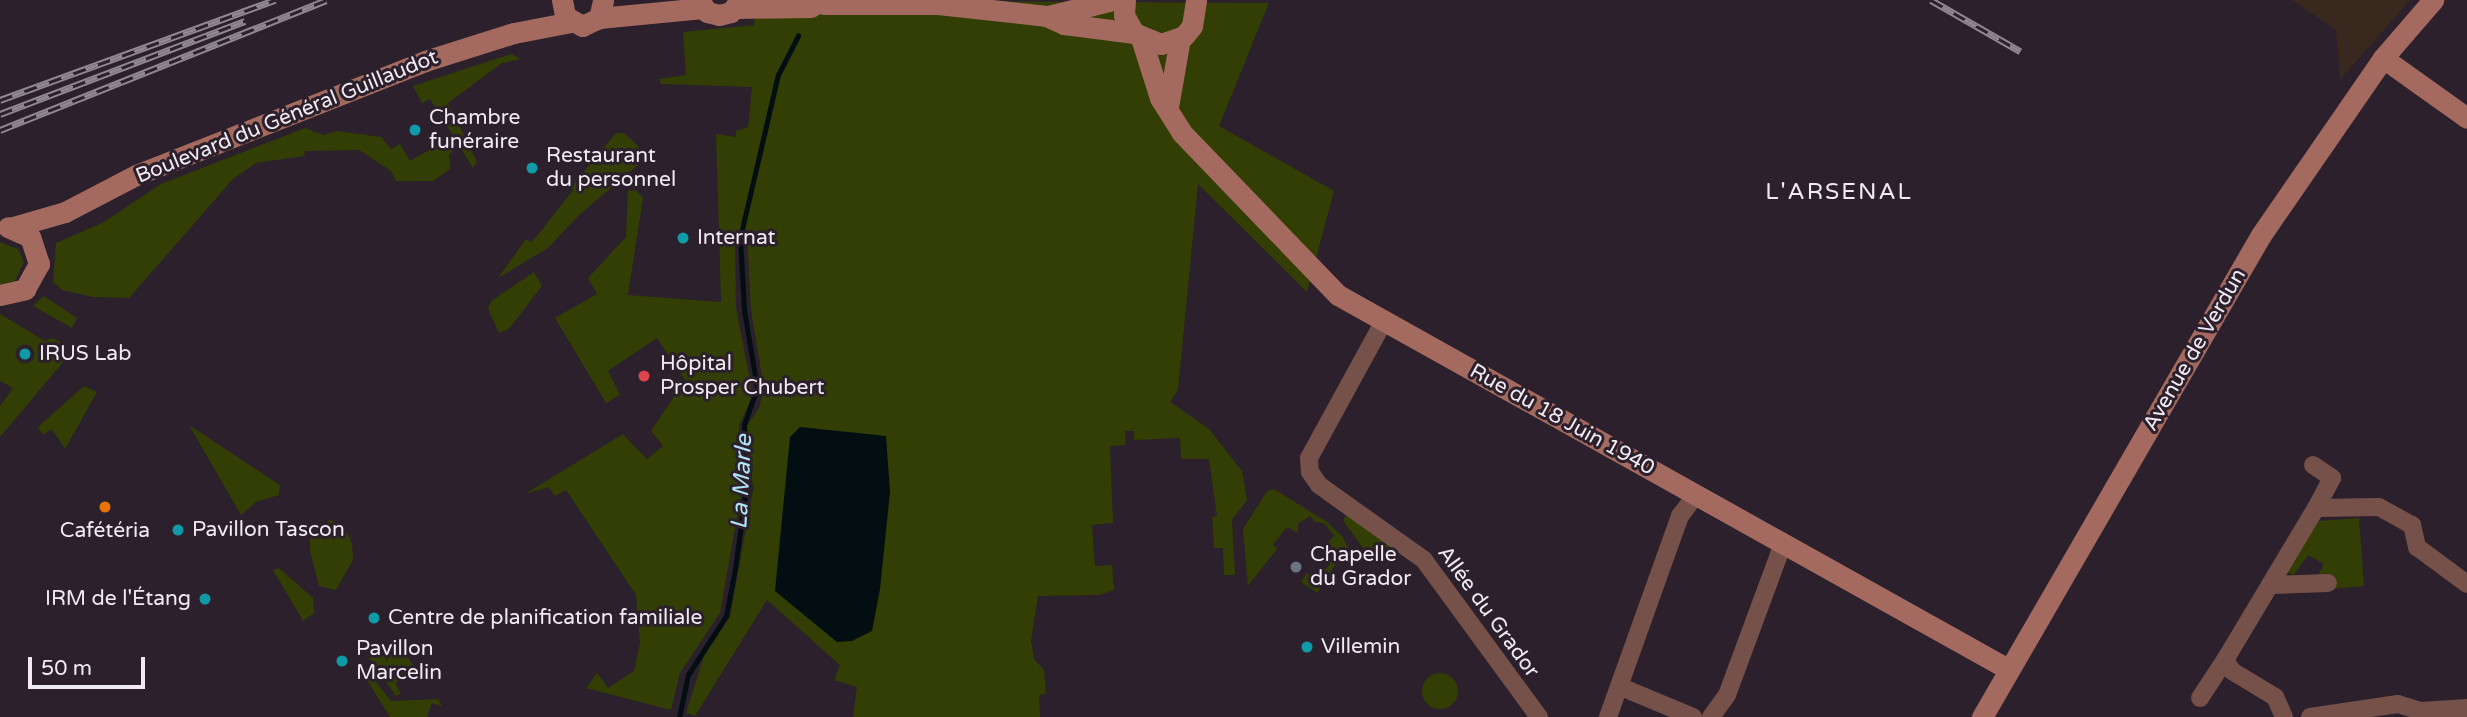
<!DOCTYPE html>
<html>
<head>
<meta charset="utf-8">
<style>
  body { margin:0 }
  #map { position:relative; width:2467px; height:717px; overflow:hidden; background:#2b202b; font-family:"Varela Round",sans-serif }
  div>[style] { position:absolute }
  .industrial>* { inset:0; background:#38281d }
  .green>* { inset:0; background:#323e04 }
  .round { border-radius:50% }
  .water>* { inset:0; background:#020e12 }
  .stream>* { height:4.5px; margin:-2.25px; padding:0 2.25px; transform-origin:2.25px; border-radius:2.25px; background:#020e12 }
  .street>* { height:18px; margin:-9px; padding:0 9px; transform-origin:9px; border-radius:9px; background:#76514a }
  .secondary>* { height:21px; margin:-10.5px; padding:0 10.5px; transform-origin:10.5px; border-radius:10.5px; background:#a46a5f }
  .rail>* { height:7px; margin-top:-3.5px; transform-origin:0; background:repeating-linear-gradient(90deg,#2b202b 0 13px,#908791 0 26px); box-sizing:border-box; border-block:2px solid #908791 }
  .dots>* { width:19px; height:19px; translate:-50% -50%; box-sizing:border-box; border:4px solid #2b202b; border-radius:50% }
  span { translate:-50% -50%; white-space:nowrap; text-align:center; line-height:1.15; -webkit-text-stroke:6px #2b202b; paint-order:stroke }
  .street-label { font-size:21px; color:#f1eaf2 }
  .poi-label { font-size:21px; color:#f1eaf2 }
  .left { translate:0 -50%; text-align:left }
  .right { translate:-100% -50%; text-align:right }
  .neighbourhood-label { font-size:23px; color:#f1eaf2; letter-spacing:2px }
  .water-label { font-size:23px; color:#b1e4f4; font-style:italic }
  .scale { position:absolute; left:28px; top:657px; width:117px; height:32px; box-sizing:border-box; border:4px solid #f1eaf2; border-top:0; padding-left:9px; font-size:21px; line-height:24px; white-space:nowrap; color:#f1eaf2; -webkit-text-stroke:5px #2b202b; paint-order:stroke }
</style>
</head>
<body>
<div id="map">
  <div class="industrial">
    <i style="clip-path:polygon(2292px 0,2410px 0,2340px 80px,2336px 30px)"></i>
  </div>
  <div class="green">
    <i style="clip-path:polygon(755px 0,1269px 3px,1219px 126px,1334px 191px,1307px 292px,1198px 184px,1178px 390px,1170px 402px,1209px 429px,1242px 471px,1247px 500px,1232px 520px,1235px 575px,1224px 575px,1223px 548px,1214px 548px,1212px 517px,1217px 516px,1209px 459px,1181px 459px,1180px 438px,1134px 440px,1134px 431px,1125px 431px,1126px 445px,1110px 446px,1113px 523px,1092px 525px,1095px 566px,1112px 565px,1114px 590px,1099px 595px,1038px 596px,1031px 641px,1034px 659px,1044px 670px,1046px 694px,1039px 695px,1040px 717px,853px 717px,857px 687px,834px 680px,840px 665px,767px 600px,695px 716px,686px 713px,704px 656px,730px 617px,753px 490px,747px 426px,759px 408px,764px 388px,751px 310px,747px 234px,735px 234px,736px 307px,753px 396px,739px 425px,742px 489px,720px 613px,680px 673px,671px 710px,586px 688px,597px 673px,608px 688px,634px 671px,640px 643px,636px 595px,566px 490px,555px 496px,549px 487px,525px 494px,623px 434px,647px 459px,663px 446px,651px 431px,685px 380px,657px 338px,608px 371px,620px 395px,606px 403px,555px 318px,597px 294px,588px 278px,626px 237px,628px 190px,637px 191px,643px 198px,628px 295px,721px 302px,716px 134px,736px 137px,736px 131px,748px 127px,752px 87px,661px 84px,659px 79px,686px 75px,683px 32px,754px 25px)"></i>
    <i style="clip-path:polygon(511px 54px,521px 59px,502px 63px,448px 103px,477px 162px,473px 168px,430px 99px,422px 103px,413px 86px)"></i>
    <i style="clip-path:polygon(305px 128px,323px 135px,337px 131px,381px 137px,391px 149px,400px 144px,410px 161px,445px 141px,455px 150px,449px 154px,450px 169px,433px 181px,396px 181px,391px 171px,359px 150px,305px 151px,304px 156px,256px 163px,233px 179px,129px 298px,93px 297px,62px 290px,53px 282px,56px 243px,104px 222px,161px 184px)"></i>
    <i style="clip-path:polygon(616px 133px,624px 133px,640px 148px,638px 165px,578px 216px,548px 248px,498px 278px,526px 239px,531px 242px,538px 235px,573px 190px,571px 187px)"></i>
    <i style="clip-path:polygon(0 242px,18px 249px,24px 262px,15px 281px,0 285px)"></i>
    <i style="clip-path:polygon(534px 272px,542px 286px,509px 329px,499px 333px,488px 309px,491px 301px)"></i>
    <i style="clip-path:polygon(44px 296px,77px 318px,72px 328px,33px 306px)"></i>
    <i style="clip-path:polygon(0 314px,45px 341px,53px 338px,60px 342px,64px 361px,0 437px,0 406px,13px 388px,0 381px)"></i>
    <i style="clip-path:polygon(84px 386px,97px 392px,65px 449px,52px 429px,43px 435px,38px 427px)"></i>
    <i style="clip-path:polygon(189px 425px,280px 485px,279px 495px,256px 502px,241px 515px)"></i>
    <i style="clip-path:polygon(1274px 489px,1327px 522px,1342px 536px,1353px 558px,1349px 565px,1339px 559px,1317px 593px,1301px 582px,1307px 573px,1317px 580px,1332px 561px,1322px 552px,1330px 550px,1328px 542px,1334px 536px,1324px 523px,1315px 522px,1310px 516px,1298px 524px,1298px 533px,1287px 527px,1273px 545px,1277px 549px,1248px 586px,1243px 529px,1267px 491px)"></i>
    <i style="clip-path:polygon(1346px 515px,1393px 546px,1372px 560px,1343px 521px)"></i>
    <i style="clip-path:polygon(2359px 518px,2364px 586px,2333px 589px,2331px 574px,2318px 575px,2324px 564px,2308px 555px,2294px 575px,2286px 572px,2319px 521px)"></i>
    <i style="clip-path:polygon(330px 519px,348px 534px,352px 544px,353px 560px,336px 590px,319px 586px,310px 551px,310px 539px)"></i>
    <i style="clip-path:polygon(279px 568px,313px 598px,314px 613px,303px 621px,273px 570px)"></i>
    <i style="clip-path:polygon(405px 635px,411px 646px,404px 651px,416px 670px,395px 683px,401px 694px,396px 696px,369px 658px)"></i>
    <i class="round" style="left:1422px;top:673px;width:36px;height:36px"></i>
    <i style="clip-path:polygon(365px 677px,373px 678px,391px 701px,438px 699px,442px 706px,432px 703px,427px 717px,390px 717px)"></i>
  </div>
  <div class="water">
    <i style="clip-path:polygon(800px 427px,886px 436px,890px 492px,880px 589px,872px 631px,852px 641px,837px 642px,775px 591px,790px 437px)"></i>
  </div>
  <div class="stream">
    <i style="left:679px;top:717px;width:43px;rotate:-77.9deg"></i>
    <i style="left:688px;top:675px;width:70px;rotate:-57.2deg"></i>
    <i style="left:726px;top:616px;width:48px;rotate:-79.2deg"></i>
    <i style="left:735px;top:569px;width:81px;rotate:-82.2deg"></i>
    <i style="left:746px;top:489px;width:64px;rotate:-91.8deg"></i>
    <i style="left:744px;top:425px;width:39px;rotate:-71deg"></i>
    <i style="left:757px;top:388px;width:79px;rotate:-99.5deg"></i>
    <i style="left:744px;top:310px;width:72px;rotate:-93.2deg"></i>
    <i style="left:740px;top:238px;width:167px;rotate:-76.9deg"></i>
    <i style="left:778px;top:75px;width:44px;rotate:-62.9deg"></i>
  </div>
  <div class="street">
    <i style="left:1384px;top:321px;width:156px;rotate:118.7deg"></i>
    <i style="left:1309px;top:458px;width:14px;rotate:86deg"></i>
    <i style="left:1310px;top:472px;width:16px;rotate:55deg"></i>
    <i style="left:1319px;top:485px;width:129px;rotate:35.5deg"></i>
    <i style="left:1424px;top:560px;width:195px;rotate:53.8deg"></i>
    <i style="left:2313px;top:465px;width:23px;rotate:34deg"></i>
    <i style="left:2332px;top:478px;width:34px;rotate:118deg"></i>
    <i style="left:2270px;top:585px;width:58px;rotate:-2deg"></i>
    <i style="left:1621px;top:687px;width:78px;rotate:22.6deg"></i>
    <i style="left:2200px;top:698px;width:45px;rotate:-56.7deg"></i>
    <i style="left:1608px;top:717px;width:214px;rotate:-70.3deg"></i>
    <i style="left:1680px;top:516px;width:26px;rotate:-53deg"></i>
    <i style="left:1711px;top:717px;width:27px;rotate:-54deg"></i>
    <i style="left:1727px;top:695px;width:161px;rotate:-69.7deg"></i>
    <i style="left:2284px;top:717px;width:22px;rotate:-114deg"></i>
    <i style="left:2275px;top:697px;width:50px;rotate:-148.8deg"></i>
    <i style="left:2232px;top:671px;width:13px;rotate:-122deg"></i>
    <i style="left:2225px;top:660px;width:177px;rotate:-59.1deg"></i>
    <i style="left:2316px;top:508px;width:63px;rotate:-0.9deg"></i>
    <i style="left:2379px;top:507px;width:38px;rotate:29deg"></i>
    <i style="left:2412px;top:525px;width:23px;rotate:77deg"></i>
    <i style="left:2417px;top:547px;width:62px;rotate:36.5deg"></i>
    <i style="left:2310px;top:717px;width:89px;rotate:-8.4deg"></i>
    <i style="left:2398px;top:704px;width:24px;rotate:17deg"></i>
    <i style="left:2421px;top:711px;width:46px;rotate:-3.7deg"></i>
  </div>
  <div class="secondary">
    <i style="left:562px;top:0;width:16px;rotate:79deg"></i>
    <i style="left:565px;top:16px;width:20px;rotate:30deg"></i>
    <i style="left:582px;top:26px;width:19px;rotate:-25deg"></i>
    <i style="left:599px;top:18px;width:18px;rotate:-77deg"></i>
    <i style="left:699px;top:0;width:14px;rotate:56deg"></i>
    <i style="left:707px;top:12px;width:12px;rotate:14deg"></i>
    <i style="left:719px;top:15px;width:12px;rotate:-14deg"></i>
    <i style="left:731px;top:12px;width:15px;rotate:-53deg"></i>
    <i style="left:797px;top:0;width:29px;rotate:8deg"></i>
    <i style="left:826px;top:4px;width:112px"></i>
    <i style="left:938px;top:4px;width:109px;rotate:6.3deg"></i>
    <i style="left:1046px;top:16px;width:20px;rotate:24deg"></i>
    <i style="left:1064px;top:24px;width:71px;rotate:7.3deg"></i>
    <i style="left:1125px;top:0;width:15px;rotate:94deg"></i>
    <i style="left:1124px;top:15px;width:21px;rotate:61deg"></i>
    <i style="left:1134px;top:33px;width:29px;rotate:22deg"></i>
    <i style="left:1161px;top:44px;width:24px;rotate:-19deg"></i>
    <i style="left:1184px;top:36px;width:13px;rotate:-51deg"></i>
    <i style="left:1192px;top:26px;width:26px;rotate:-81deg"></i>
    <i style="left:736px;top:8px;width:75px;rotate:-0.8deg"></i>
    <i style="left:1048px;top:16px;width:67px;rotate:-13.8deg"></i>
    <i style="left:599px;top:18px;width:104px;rotate:-5.5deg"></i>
    <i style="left:1141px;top:38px;width:63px;rotate:72.4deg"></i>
    <i style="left:1160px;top:98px;width:41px;rotate:57.8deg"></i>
    <i style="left:1182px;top:133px;width:225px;rotate:46.1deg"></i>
    <i style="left:1338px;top:295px;width:767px;rotate:29.17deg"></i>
    <i style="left:2383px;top:58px;width:103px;rotate:35.5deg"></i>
    <i style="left:1168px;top:107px;width:70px;rotate:-80.1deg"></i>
    <i style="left:13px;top:227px;width:54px;rotate:-16.1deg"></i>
    <i style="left:65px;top:212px;width:80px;rotate:-27.5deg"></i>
    <i style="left:136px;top:175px;width:311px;rotate:-21.5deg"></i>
    <i style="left:425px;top:61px;width:93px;rotate:-17.5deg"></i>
    <i style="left:514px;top:33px;width:58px;rotate:-10.9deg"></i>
    <i style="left:0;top:295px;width:26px;rotate:-13deg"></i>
    <i style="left:25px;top:289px;width:29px;rotate:-61deg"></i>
    <i style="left:39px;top:264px;width:28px;rotate:-108deg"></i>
    <i style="left:30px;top:237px;width:24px;rotate:-156deg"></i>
    <i style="left:1982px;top:717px;width:557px;rotate:-59.94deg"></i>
    <i style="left:2261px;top:235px;width:215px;rotate:-55.4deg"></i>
    <i style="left:2383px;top:58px;width:77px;rotate:-49.2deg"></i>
  </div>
  <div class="rail">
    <i style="left:1931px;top:0;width:103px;rotate:29.8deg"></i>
    <i style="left:0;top:100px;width:293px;rotate:-20deg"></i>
    <i style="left:0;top:114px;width:262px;rotate:-20.8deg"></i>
    <i style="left:0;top:130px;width:351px;rotate:-21.7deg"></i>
  </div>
  <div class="dots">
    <i style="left:415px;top:130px;background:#0f9aa8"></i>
    <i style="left:532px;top:168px;background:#0f9aa8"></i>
    <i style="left:683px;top:238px;background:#0f9aa8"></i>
    <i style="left:25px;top:354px;background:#0f9aa8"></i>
    <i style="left:644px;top:376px;background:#e0444e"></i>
    <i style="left:105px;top:507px;background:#e8710a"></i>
    <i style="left:178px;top:530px;background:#0f9aa8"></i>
    <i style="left:1296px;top:567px;background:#6b7280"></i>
    <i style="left:205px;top:599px;background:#0f9aa8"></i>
    <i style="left:374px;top:618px;background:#0f9aa8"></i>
    <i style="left:1307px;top:647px;background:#0f9aa8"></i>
    <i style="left:342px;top:661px;background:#0f9aa8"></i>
  </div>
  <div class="street-label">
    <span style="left:287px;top:117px;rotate:-22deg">Boulevard du Général Guillaudot</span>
    <span style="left:2195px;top:350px;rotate:-60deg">Avenue de Verdun</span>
    <span style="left:1562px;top:420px;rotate:29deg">Rue du 18 Juin 1940</span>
    <span style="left:1488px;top:612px;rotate:54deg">Allée du Grador</span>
  </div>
  <div class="poi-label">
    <span class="left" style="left:429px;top:130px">Chambre<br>funéraire</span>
    <span class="left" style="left:546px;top:168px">Restaurant<br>du personnel</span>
    <span class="left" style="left:697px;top:238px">Internat</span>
    <span class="left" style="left:39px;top:354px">IRUS Lab</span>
    <span class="left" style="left:660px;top:376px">Hôpital<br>Prosper Chubert</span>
    <span class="left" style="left:192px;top:530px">Pavillon Tascon</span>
    <span style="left:105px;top:531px">Cafétéria</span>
    <span class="left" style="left:1310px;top:567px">Chapelle<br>du Grador</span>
    <span class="right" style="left:191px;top:599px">IRM de l'Étang</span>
    <span class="left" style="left:388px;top:618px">Centre de planification familiale</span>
    <span class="left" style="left:1321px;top:647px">Villemin</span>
    <span class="left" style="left:356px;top:661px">Pavillon<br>Marcelin</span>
  </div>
  <div class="neighbourhood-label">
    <span style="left:1839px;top:192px">L'ARSENAL</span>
  </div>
  <div class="water-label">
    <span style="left:742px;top:482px;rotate:-87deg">La Marle</span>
  </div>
  <div class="scale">50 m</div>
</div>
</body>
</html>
